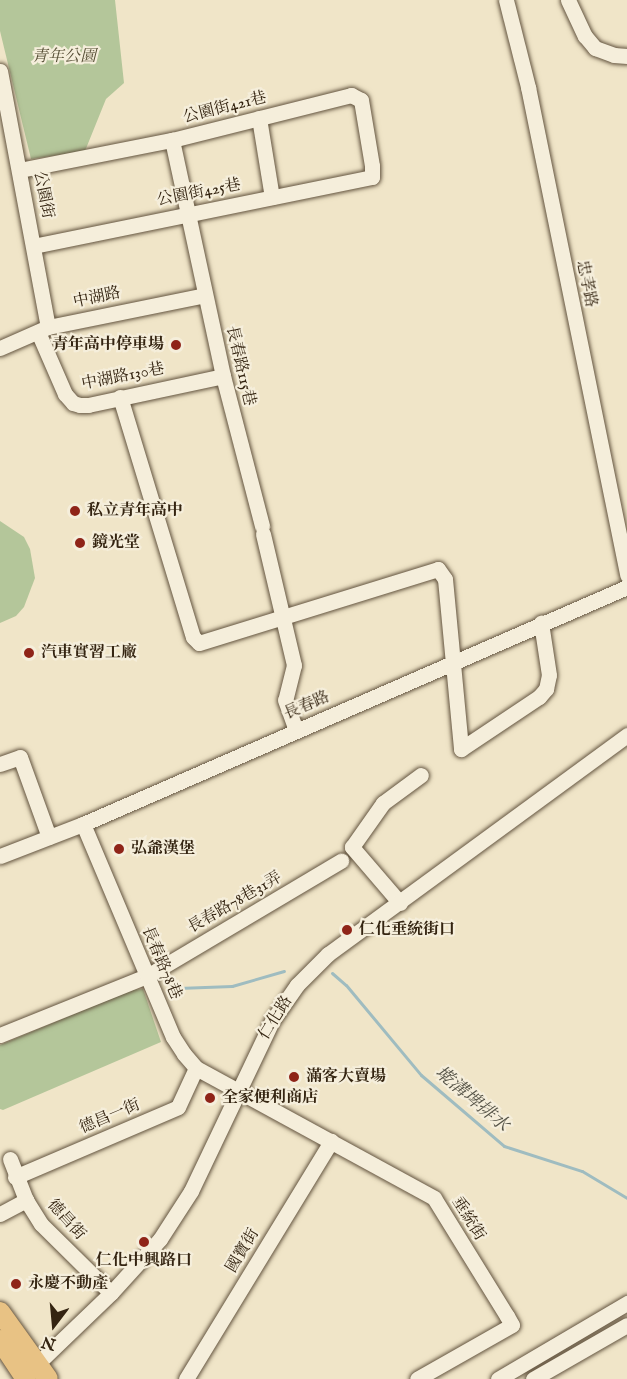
<!DOCTYPE html>
<html>
<head>
<meta charset="utf-8">
<style>
  body { margin:0 }
  #map { position:relative; width:627px; height:1379px; overflow:hidden; background:#f0e5c8; font-family:"IM FELL English","Noto Serif TC",serif }
  div>[style] { position:absolute }
  .green>* { inset:0; background:#b4c69a }
  .stream>* { height:3px; margin:-1.5px; padding:0 1.5px; transform-origin:1.5px; border-radius:1.5px; background:#9fbcc0 }
  .roads { filter:drop-shadow(0 0 2px #63543f) drop-shadow(0 0 2px #63543f) }
  .minor>* { height:15px; margin:-7.5px; padding:0 7.5px; transform-origin:7.5px; border-radius:7.5px; background:#f5eedb }
  .major>* { height:20px; margin:-10px; padding:0 10px; transform-origin:10px; border-radius:10px; background:#e8c284 }
  .dots>* { width:16px; height:16px; translate:-50% -50%; box-sizing:border-box; border:3px solid #f5eedb; border-radius:50% }
  span { translate:-50% -50%; white-space:nowrap; text-align:center; line-height:1.15; -webkit-text-stroke:4.5px #f5eedb; paint-order:stroke }
  .park-label { font-size:16px; color:#544c33; font-style:italic }
  .street-label { font-size:16px; color:#342411 }
  .poi-label { font-size:16px; color:#342411; font-weight:700 }
  .right { translate:-100% -50%; text-align:right }
  .left { translate:0 -50%; text-align:left }
  .water-label { font-size:18px; color:#545246; font-style:italic }
  .north { position:absolute; left:24px; top:1295px; width:60px; height:60px; -webkit-text-stroke:4px #f5eedb; paint-order:stroke; rotate:196deg; font-size:16px; font-weight:700; line-height:24px; text-align:center; color:#342411 }
  .north::after { content:''; display:block; margin:auto; width:21px; height:27px; background:#342411; clip-path:polygon(50% 0,100% 100%,50% 72%,0 100%) }
</style>
</head>
<body>
<div id="map">
  <div class="green">
    <i style="clip-path:polygon(0 0,115px 0,124px 83px,106px 99px,85px 151px,31px 159px,0 31px)"></i>
    <i style="clip-path:polygon(0 521px,24px 537px,30px 549px,35px 578px,24px 607px,16px 616px,0 623px)"></i>
    <i style="clip-path:polygon(143px 989px,161px 1042px,3px 1110px,0 1109px,0 1045px,132px 990px)"></i>
  </div>
  <div class="stream">
    <i style="left:332px;top:973px;width:18px;rotate:41deg"></i>
    <i style="left:346px;top:985px;width:117px;rotate:50.2deg"></i>
    <i style="left:421px;top:1075px;width:109px;rotate:40.5deg"></i>
    <i style="left:504px;top:1146px;width:82px;rotate:17.8deg"></i>
    <i style="left:582px;top:1171px;width:52px;rotate:31deg"></i>
    <i style="left:178px;top:988px;width:54px;rotate:-2.1deg"></i>
    <i style="left:232px;top:986px;width:54px;rotate:-16.1deg"></i>
  </div>
  <div class="roads">
    <div class="minor">
      <i style="left:506px;top:0;width:90px;rotate:75.8deg"></i>
      <i style="left:528px;top:87px;width:498px;rotate:78.5deg"></i>
      <i style="left:568px;top:0;width:40px;rotate:65deg"></i>
      <i style="left:585px;top:36px;width:16px;rotate:50deg"></i>
      <i style="left:595px;top:48px;width:20px;rotate:20deg"></i>
      <i style="left:614px;top:55px;width:13px;rotate:4deg"></i>
      <i style="left:0;top:71px;width:260px;rotate:79.4deg"></i>
      <i style="left:259px;top:118px;width:80px;rotate:80.7deg"></i>
      <i style="left:172px;top:140px;width:241px;rotate:77.8deg"></i>
      <i style="left:223px;top:376px;width:155px;rotate:75.4deg"></i>
      <i style="left:20px;top:170px;width:155px;rotate:-11.2deg"></i>
      <i style="left:172px;top:140px;width:185px;rotate:-14.1deg"></i>
      <i style="left:351px;top:95px;width:11px;rotate:27deg"></i>
      <i style="left:361px;top:100px;width:67px;rotate:80.5deg"></i>
      <i style="left:372px;top:166px;width:11px;rotate:90deg"></i>
      <i style="left:372px;top:177px;width:345px;rotate:168.5deg"></i>
      <i style="left:38px;top:332px;width:68px;rotate:66.5deg"></i>
      <i style="left:65px;top:394px;width:12px;rotate:48deg"></i>
      <i style="left:73px;top:403px;width:7px;rotate:16deg"></i>
      <i style="left:80px;top:405px;width:8px"></i>
      <i style="left:88px;top:405px;width:138px;rotate:-12.1deg"></i>
      <i style="left:0;top:348px;width:52px;rotate:-23.6deg"></i>
      <i style="left:48px;top:327px;width:160px;rotate:-11.5deg"></i>
      <i style="left:120px;top:397px;width:251px;rotate:73.1deg"></i>
      <i style="left:193px;top:637px;width:8px;rotate:45deg"></i>
      <i style="left:199px;top:643px;width:250px;rotate:-17.2deg"></i>
      <i style="left:438px;top:569px;width:12px;rotate:55deg"></i>
      <i style="left:445px;top:579px;width:171px;rotate:84.6deg"></i>
      <i style="left:461px;top:749px;width:94px;rotate:-33.7deg"></i>
      <i style="left:539px;top:697px;width:11px;rotate:-49deg"></i>
      <i style="left:546px;top:689px;width:14px;rotate:-78deg"></i>
      <i style="left:549px;top:675px;width:53px;rotate:-98.7deg"></i>
      <i style="left:263px;top:534px;width:135px;rotate:76.7deg"></i>
      <i style="left:294px;top:665px;width:36px;rotate:104deg"></i>
      <i style="left:285px;top:700px;width:32px;rotate:70deg"></i>
      <i style="left:0;top:764px;width:21px;rotate:-19deg"></i>
      <i style="left:20px;top:757px;width:85px;rotate:70.1deg"></i>
      <i style="left:83px;top:824px;width:231px;rotate:67.1deg"></i>
      <i style="left:173px;top:1037px;width:20px;rotate:57deg"></i>
      <i style="left:184px;top:1054px;width:18px;rotate:49deg"></i>
      <i style="left:196px;top:1068px;width:271px;rotate:28.6deg"></i>
      <i style="left:434px;top:1198px;width:139px;rotate:58.3deg"></i>
      <i style="left:507px;top:1316px;width:10px;rotate:61deg"></i>
      <i style="left:512px;top:1325px;width:109px;rotate:150.4deg"></i>
      <i style="left:0;top:856px;width:89px;rotate:-21.1deg"></i>
      <i style="left:83px;top:824px;width:593px;rotate:-23.54deg"></i>
      <i style="left:400px;top:903px;width:74px;rotate:-130.6deg"></i>
      <i style="left:352px;top:847px;width:54px;rotate:-54.8deg"></i>
      <i style="left:383px;top:803px;width:47px;rotate:-36.4deg"></i>
      <i style="left:0;top:1035px;width:158px;rotate:-21.9deg"></i>
      <i style="left:147px;top:976px;width:226px;rotate:-30.7deg"></i>
      <i style="left:10px;top:1159px;width:44px;rotate:68.7deg"></i>
      <i style="left:26px;top:1200px;width:28px;rotate:58deg"></i>
      <i style="left:41px;top:1224px;width:98px;rotate:44.6deg"></i>
      <i style="left:15px;top:1177px;width:177px;rotate:-23.2deg"></i>
      <i style="left:178px;top:1107px;width:43px;rotate:-65.2deg"></i>
      <i style="left:0;top:1214px;width:30px;rotate:-28deg"></i>
      <i style="left:37px;top:1364px;width:103px;rotate:-43.8deg"></i>
      <i style="left:111px;top:1293px;width:73px;rotate:-47.8deg"></i>
      <i style="left:160px;top:1239px;width:57px;rotate:-57.1deg"></i>
      <i style="left:191px;top:1191px;width:188px;rotate:-64.5deg"></i>
      <i style="left:272px;top:1021px;width:44px;rotate:-55.2deg"></i>
      <i style="left:297px;top:985px;width:44px;rotate:-45deg"></i>
      <i style="left:328px;top:954px;width:371px;rotate:-36.2deg"></i>
      <i style="left:186px;top:1379px;width:279px;rotate:-58.6deg"></i>
      <i style="left:498px;top:1379px;width:150px;rotate:-30.5deg"></i>
      <i style="left:533px;top:1379px;width:108px;rotate:-29.9deg"></i>
    </div>
    <div class="major">
      <i style="left:0;top:1312px;width:82px;rotate:54.4deg"></i>
      <i style="left:0;top:1340px;width:47px;rotate:56.3deg"></i>
    </div>
  </div>
  <div class="dots">
    <i style="left:176px;top:345px;background:#8f2418"></i>
    <i style="left:75px;top:511px;background:#8f2418"></i>
    <i style="left:80px;top:543px;background:#8f2418"></i>
    <i style="left:29px;top:653px;background:#8f2418"></i>
    <i style="left:119px;top:849px;background:#8f2418"></i>
    <i style="left:347px;top:930px;background:#8f2418"></i>
    <i style="left:294px;top:1077px;background:#8f2418"></i>
    <i style="left:210px;top:1098px;background:#8f2418"></i>
    <i style="left:144px;top:1242px;background:#8f2418"></i>
    <i style="left:16px;top:1284px;background:#8f2418"></i>
  </div>
  <div class="park-label">
    <span style="left:64px;top:57px">青年公園</span>
  </div>
  <div class="street-label">
    <span style="left:225px;top:108px;rotate:-14deg">公園街421巷</span>
    <span style="left:199px;top:193px;rotate:-11deg">公園街425巷</span>
    <span style="left:43px;top:195px;rotate:79deg">公園街</span>
    <span style="left:586px;top:284px;rotate:79deg">忠孝路</span>
    <span style="left:97px;top:298px;rotate:-12deg">中湖路</span>
    <span style="left:240px;top:366px;rotate:77deg">長春路115巷</span>
    <span style="left:123px;top:377px;rotate:-11deg">中湖路130巷</span>
    <span style="left:307px;top:706px;rotate:-23deg">長春路</span>
    <span style="left:235px;top:903px;rotate:-30deg">長春路78巷31弄</span>
    <span style="left:161px;top:963px;rotate:67deg">長春路78巷</span>
    <span style="left:276px;top:1018px;rotate:-58deg">仁化路</span>
    <span style="left:110px;top:1117px;rotate:-23deg">德昌一街</span>
    <span style="left:468px;top:1219px;rotate:58deg">垂統街</span>
    <span style="left:66px;top:1220px;rotate:48deg">德昌街</span>
    <span style="left:243px;top:1251px;rotate:-59deg">國寶街</span>
  </div>
  <div class="poi-label">
    <span class="right" style="left:164px;top:345px">青年高中停車場</span>
    <span class="left" style="left:87px;top:511px">私立青年高中</span>
    <span class="left" style="left:92px;top:543px">鏡光堂</span>
    <span class="left" style="left:41px;top:653px">汽車實習工廠</span>
    <span class="left" style="left:131px;top:849px">弘爺漢堡</span>
    <span class="left" style="left:359px;top:930px">仁化垂統街口</span>
    <span class="left" style="left:306px;top:1077px">滿客大賣場</span>
    <span class="left" style="left:222px;top:1098px">全家便利商店</span>
    <span style="left:144px;top:1261px">仁化中興路口</span>
    <span class="left" style="left:28px;top:1284px">永慶不動產</span>
  </div>
  <div class="water-label">
    <span style="left:471px;top:1100px;rotate:40deg">墘溝埤排水</span>
  </div>
  <div class="north">N</div>
</div>
</body>
</html>
